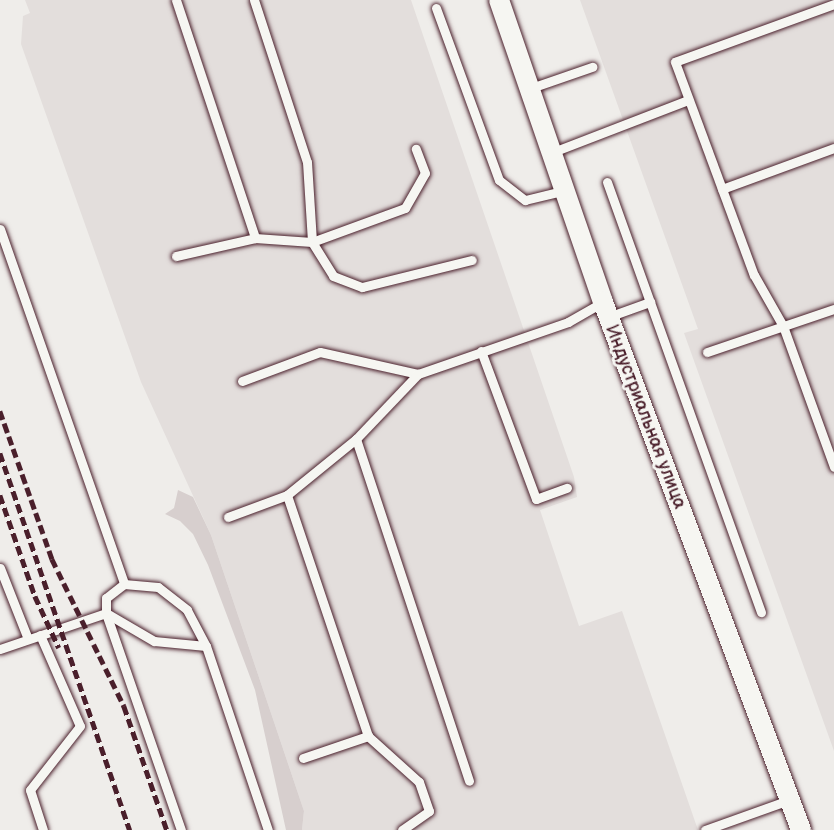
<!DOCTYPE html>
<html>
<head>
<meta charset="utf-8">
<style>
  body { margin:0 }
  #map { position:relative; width:834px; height:830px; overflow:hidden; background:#efedea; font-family:"Balsamiq Sans",sans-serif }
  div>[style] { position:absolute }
  .built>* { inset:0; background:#e3dedc }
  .green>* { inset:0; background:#d7cfce }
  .roads { filter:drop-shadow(0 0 2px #4a1f2b) drop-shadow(0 0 2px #4a1f2b) }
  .service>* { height:9px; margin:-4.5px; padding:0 4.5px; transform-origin:4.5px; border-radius:4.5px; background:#f6f6f2 }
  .minor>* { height:20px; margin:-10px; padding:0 10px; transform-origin:10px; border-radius:10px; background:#f6f6f2 }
  .rail>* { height:4.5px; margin-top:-2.25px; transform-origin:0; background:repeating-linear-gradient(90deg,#4a1f2b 0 9px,transparent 0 13.5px) }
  span { translate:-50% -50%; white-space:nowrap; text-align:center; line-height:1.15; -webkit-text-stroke:6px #f6f6f2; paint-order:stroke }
  .street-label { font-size:18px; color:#4a1f2b }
</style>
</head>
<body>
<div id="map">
  <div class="built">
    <i style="clip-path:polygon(25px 0,411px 0,574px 477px,577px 497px,540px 510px,579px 626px,622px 611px,698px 830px,302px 830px,304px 811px,211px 535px,141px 382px,21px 44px,23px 16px,30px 13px)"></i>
    <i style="clip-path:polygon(580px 0,834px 0,834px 751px,684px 333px,698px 329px)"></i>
  </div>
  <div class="green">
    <i style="clip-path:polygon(178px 490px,193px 497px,211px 535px,304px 811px,302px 830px,286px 830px,255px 690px,208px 565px,193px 534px,180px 521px,165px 514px,174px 508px)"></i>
  </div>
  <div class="roads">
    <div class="service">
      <i style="left:176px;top:0;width:251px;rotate:71.6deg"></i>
      <i style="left:255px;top:238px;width:57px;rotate:4deg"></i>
      <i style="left:312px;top:242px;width:99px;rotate:-20.1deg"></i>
      <i style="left:405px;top:208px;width:40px;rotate:-60.3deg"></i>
      <i style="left:425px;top:173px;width:26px;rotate:-111deg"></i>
      <i style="left:254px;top:0;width:170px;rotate:71.9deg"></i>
      <i style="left:307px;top:162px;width:80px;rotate:86.4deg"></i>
      <i style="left:312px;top:242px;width:40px;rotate:58deg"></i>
      <i style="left:333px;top:276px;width:31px;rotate:21deg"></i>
      <i style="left:362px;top:287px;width:113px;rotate:-13.8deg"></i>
      <i style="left:834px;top:4px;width:169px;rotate:160deg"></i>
      <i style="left:675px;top:62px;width:227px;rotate:69.7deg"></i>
      <i style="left:754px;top:275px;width:59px;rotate:60.4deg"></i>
      <i style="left:783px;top:326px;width:150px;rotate:70.1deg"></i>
      <i style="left:436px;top:8px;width:183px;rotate:69.9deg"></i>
      <i style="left:499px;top:180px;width:33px;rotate:38deg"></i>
      <i style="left:525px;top:200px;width:42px;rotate:-13.7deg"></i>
      <i style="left:531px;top:88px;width:65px;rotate:-19deg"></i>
      <i style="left:553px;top:152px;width:145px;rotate:-21.1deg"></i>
      <i style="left:607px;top:182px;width:457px;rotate:70.3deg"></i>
      <i style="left:722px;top:189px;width:119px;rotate:-20.1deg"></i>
      <i style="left:0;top:229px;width:376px;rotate:70.7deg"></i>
      <i style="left:176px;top:256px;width:81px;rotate:-12.8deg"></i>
      <i style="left:608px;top:317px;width:45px;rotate:-19.7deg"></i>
      <i style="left:481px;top:351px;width:158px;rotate:69.6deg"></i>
      <i style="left:536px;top:499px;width:33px;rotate:-20deg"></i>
      <i style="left:707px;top:352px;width:134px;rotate:-18.7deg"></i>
      <i style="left:242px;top:381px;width:83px;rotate:-20.4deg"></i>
      <i style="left:320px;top:352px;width:100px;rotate:12.7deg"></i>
      <i style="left:356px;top:439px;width:360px;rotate:71.7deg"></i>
      <i style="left:228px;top:517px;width:63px;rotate:-20.4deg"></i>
      <i style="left:0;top:568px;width:76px;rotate:68.5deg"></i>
      <i style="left:40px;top:635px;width:99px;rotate:66.3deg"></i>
      <i style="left:80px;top:726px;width:81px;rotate:128deg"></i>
      <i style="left:30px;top:790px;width:42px;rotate:72deg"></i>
      <i style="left:0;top:649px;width:112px;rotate:-18.8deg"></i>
      <i style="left:106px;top:613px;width:56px;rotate:30.3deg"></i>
      <i style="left:154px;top:641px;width:52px;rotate:5.5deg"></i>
      <i style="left:303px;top:758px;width:69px;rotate:-18.7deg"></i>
      <i style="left:181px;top:830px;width:230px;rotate:-109.1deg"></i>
      <i style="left:106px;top:613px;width:15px;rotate:-90deg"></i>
      <i style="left:106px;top:598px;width:23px;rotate:-38deg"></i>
      <i style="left:124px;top:584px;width:34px;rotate:5deg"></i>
      <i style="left:158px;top:587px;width:37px;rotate:38deg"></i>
      <i style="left:187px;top:610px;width:41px;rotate:62.2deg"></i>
      <i style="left:206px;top:646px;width:194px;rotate:71.4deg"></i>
      <i style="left:402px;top:830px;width:33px;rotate:-35deg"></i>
      <i style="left:429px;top:811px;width:31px;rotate:-109deg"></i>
      <i style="left:419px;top:782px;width:69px;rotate:-138deg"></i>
      <i style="left:368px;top:736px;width:254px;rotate:-108.6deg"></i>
      <i style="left:287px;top:495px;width:89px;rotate:-39.1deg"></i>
      <i style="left:356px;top:439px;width:90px;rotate:-46.4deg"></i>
      <i style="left:418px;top:374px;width:159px;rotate:-19.1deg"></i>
      <i style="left:568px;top:322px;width:40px;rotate:-29.7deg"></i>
      <i style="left:705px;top:830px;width:89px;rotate:-19.7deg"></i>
    </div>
    <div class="minor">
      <i style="left:499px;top:0;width:319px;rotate:71deg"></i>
      <i style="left:603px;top:302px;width:564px;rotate:69.44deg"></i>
    </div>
  </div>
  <div class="rail">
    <i style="left:0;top:411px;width:157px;rotate:70.6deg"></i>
    <i style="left:52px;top:559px;width:164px;rotate:63.9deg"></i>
    <i style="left:124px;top:706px;width:131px;rotate:70.9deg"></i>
    <i style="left:0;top:453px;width:399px;rotate:71deg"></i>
    <i style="left:0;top:495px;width:107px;rotate:70.9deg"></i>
    <i style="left:35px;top:596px;width:57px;rotate:65.2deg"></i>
  </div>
  <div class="street-label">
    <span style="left:645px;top:417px;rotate:69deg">Индустриальная улица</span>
  </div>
</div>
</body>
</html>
